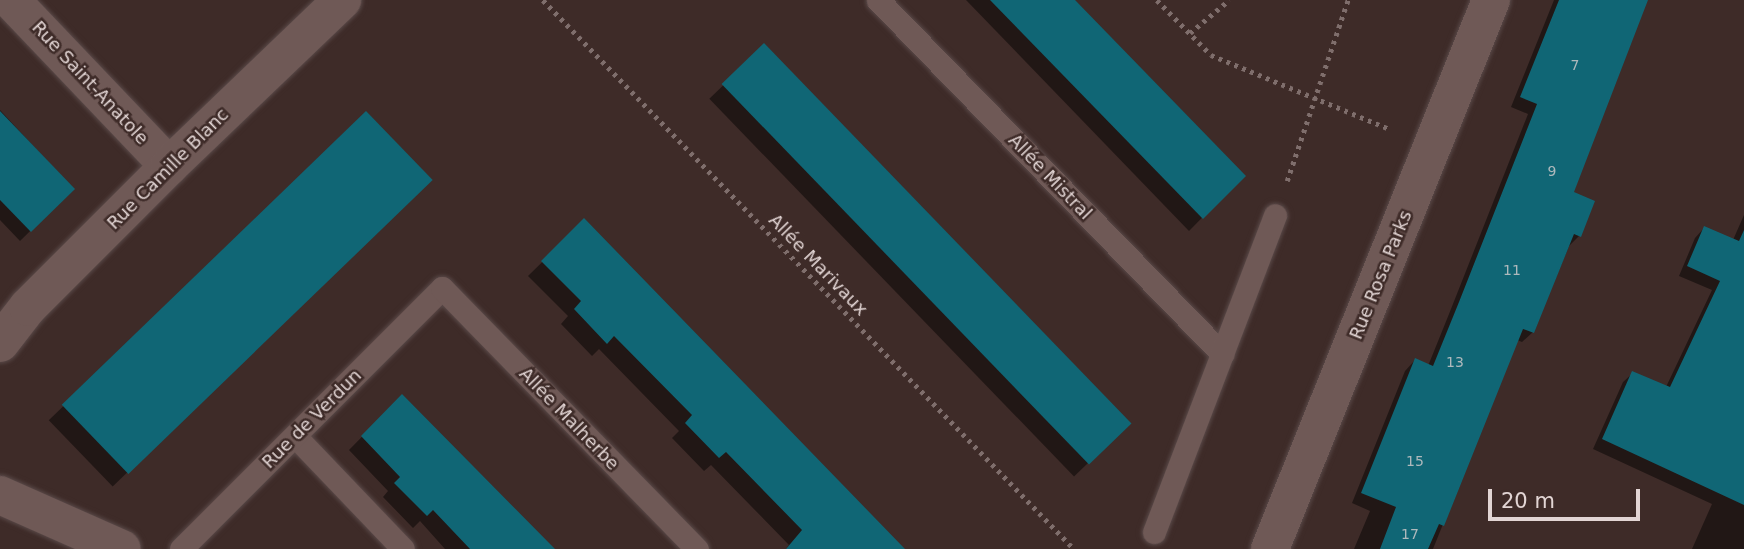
<!DOCTYPE html>
<html>
<head>
<meta charset="utf-8">
<style>
  body { margin:0 }
  #map { position:relative; width:1744px; height:549px; overflow:hidden; background:#3e2b28; font-family:"DejaVu Sans",sans-serif }
  div>[style] { position:absolute }
  .shadow>* { inset:0; background:#0007; transform-origin:0 0 }
  .building>* { inset:0; background:#106675; transform-origin:0 0 }
  .path>* { height:4.5px; margin-top:-2.25px; transform-origin:0; background:repeating-linear-gradient(90deg,#7f6e6c 0 3.5px,transparent 0 8.5px) }
  .roads { filter:drop-shadow(0 0 2px #594948) drop-shadow(0 0 2px #594948) }
  .lane>* { height:23px; margin:-11.5px; padding:0 11.5px; transform-origin:11.5px; border-radius:11.5px; background:#6f5956 }
  .street>* { height:38px; margin:-19px; padding:0 19px; transform-origin:19px; border-radius:19px; background:#6f5956 }
  span { translate:-50% -50%; white-space:nowrap; text-align:center; line-height:1.15; -webkit-text-stroke:5px #3e2b28; paint-order:stroke }
  .number-label { font-size:14px; color:#aeb9bc }
  .number-label span { -webkit-text-stroke-width:0 }
  .street-label { font-size:18px; color:#e2d5d4 }
  .scale { position:absolute; left:1488px; top:489px; width:152px; height:32px; box-sizing:border-box; border:4px solid #e2d5d4; border-top:0; padding-left:9px; font-size:21px; line-height:24px; white-space:nowrap; color:#e2d5d4; -webkit-text-stroke:5px #3e2b28; paint-order:stroke }
</style>
</head>
<body>
<div id="map">
  <div class="shadow">
    <i style="clip-path:polygon(966px 0,1072px 0,1243px 176px,1189px 231px)"></i>
    <i style="clip-path:polygon(1554px 0,1647px 0,1572px 193px,1579px 236px,1569px 246px,1533px 332px,1522px 342px,1517px 340px,1433px 549px,1354px 549px,1370px 511px,1352px 503px,1405px 371px,1415px 360px,1428px 366px,1449px 314px,1528px 114px,1511px 107px)"></i>
    <i style="left:764px;top:46px;width:525px;height:76px;rotate:46deg"></i>
    <i style="clip-path:polygon(0 110px,73px 189px,20px 241px,0 220px)"></i>
    <i style="left:366px;top:114px;width:92px;height:441px;rotate:46deg"></i>
    <i style="clip-path:polygon(1744px 215px,1744px 549px,1692px 549px,1712px 504px,1593px 449px,1623px 382px,1633px 373px,1666px 387px,1712px 290px,1679px 276px,1695px 238px,1704px 228px,1733px 240px)"></i>
    <i style="clip-path:polygon(584px 221px,903px 549px,786px 549px,789px 545px,711px 465px,704px 471px,672px 438px,679px 431px,599px 349px,592px 356px,561px 324px,568px 316px,528px 276px)"></i>
    <i style="clip-path:polygon(402px 396px,553px 549px,445px 549px,420px 521px,413px 528px,383px 497px,388px 491px,349px 450px)"></i>
  </div>
  <div class="building">
    <i style="clip-path:polygon(990px 0,1075px 0,1246px 176px,1203px 219px)"></i>
    <i style="clip-path:polygon(1559px 0,1648px 0,1574px 192px,1595px 201px,1581px 237px,1574px 234px,1534px 333px,1523px 329px,1444px 526px,1439px 524px,1428px 549px,1380px 549px,1396px 507px,1361px 493px,1415px 358px,1433px 366px,1459px 302px,1537px 104px,1520px 97px)"></i>
    <i style="left:764px;top:43px;width:529px;height:59px;rotate:46deg"></i>
    <i style="clip-path:polygon(0 111px,75px 189px,31px 232px,0 200px)"></i>
    <i style="left:366px;top:111px;width:96px;height:423px;rotate:46deg"></i>
    <i style="clip-path:polygon(584px 218px,905px 549px,786px 549px,802px 530px,726px 452px,719px 458px,685px 423px,692px 415px,614px 336px,607px 344px,574px 309px,581px 301px,541px 261px)"></i>
    <i style="clip-path:polygon(1704px 226px,1739px 241px,1744px 230px,1744px 505px,1602px 439px,1632px 371px,1670px 387px,1720px 281px,1687px 266px)"></i>
    <i style="clip-path:polygon(402px 394px,555px 549px,470px 549px,433px 510px,427px 516px,394px 483px,400px 477px,361px 436px)"></i>
  </div>
  <div class="path">
    <i style="left:543px;top:0;width:764px;rotate:45.95deg"></i>
    <i style="left:1157px;top:0;width:77px;rotate:45.5deg"></i>
    <i style="left:1211px;top:55px;width:194px;rotate:22.5deg"></i>
    <i style="left:1190px;top:33px;width:51px;rotate:-40.2deg"></i>
    <i style="left:1287px;top:181px;width:191px;rotate:-71.4deg"></i>
  </div>
  <div class="roads">
    <div class="lane">
      <i style="left:878px;top:0;width:494px;rotate:45.8deg"></i>
      <i style="left:295px;top:436px;width:156px;rotate:46.3deg"></i>
      <i style="left:1154px;top:532px;width:339px;rotate:-69.1deg"></i>
      <i style="left:181px;top:549px;width:369px;rotate:-45deg"></i>
      <i style="left:442px;top:288px;width:365px;rotate:45.7deg"></i>
    </div>
    <div class="street">
      <i style="left:11px;top:0;width:229px;rotate:46.4deg"></i>
      <i style="left:0;top:343px;width:46px;rotate:-52.1deg"></i>
      <i style="left:28px;top:307px;width:199px;rotate:-45deg"></i>
      <i style="left:169px;top:166px;width:240px;rotate:-43.8deg"></i>
      <i style="left:0;top:495px;width:133px;rotate:23.9deg"></i>
      <i style="left:1270px;top:549px;width:592px;rotate:-68.07deg"></i>
    </div>
  </div>
  <div class="number-label">
    <span style="left:1575px;top:65px">7</span>
    <span style="left:1552px;top:171px">9</span>
    <span style="left:1512px;top:270px">11</span>
    <span style="left:1455px;top:362px">13</span>
    <span style="left:1415px;top:461px">15</span>
    <span style="left:1410px;top:534px">17</span>
  </div>
  <div class="street-label">
    <span style="left:90px;top:83px;rotate:47deg">Rue Saint-Anatole</span>
    <span style="left:168px;top:169px;rotate:-45deg">Rue Camille Blanc</span>
    <span style="left:1050px;top:177px;rotate:46deg">Allée Mistral</span>
    <span style="left:818px;top:265px;rotate:46deg">Allée Marivaux</span>
    <span style="left:1381px;top:275px;rotate:-68deg">Rue Rosa Parks</span>
    <span style="left:312px;top:419px;rotate:-45deg">Rue de Verdun</span>
    <span style="left:569px;top:419px;rotate:46deg">Allée Malherbe</span>
  </div>
  <div class="scale">20 m</div>
</div>
</body>
</html>
